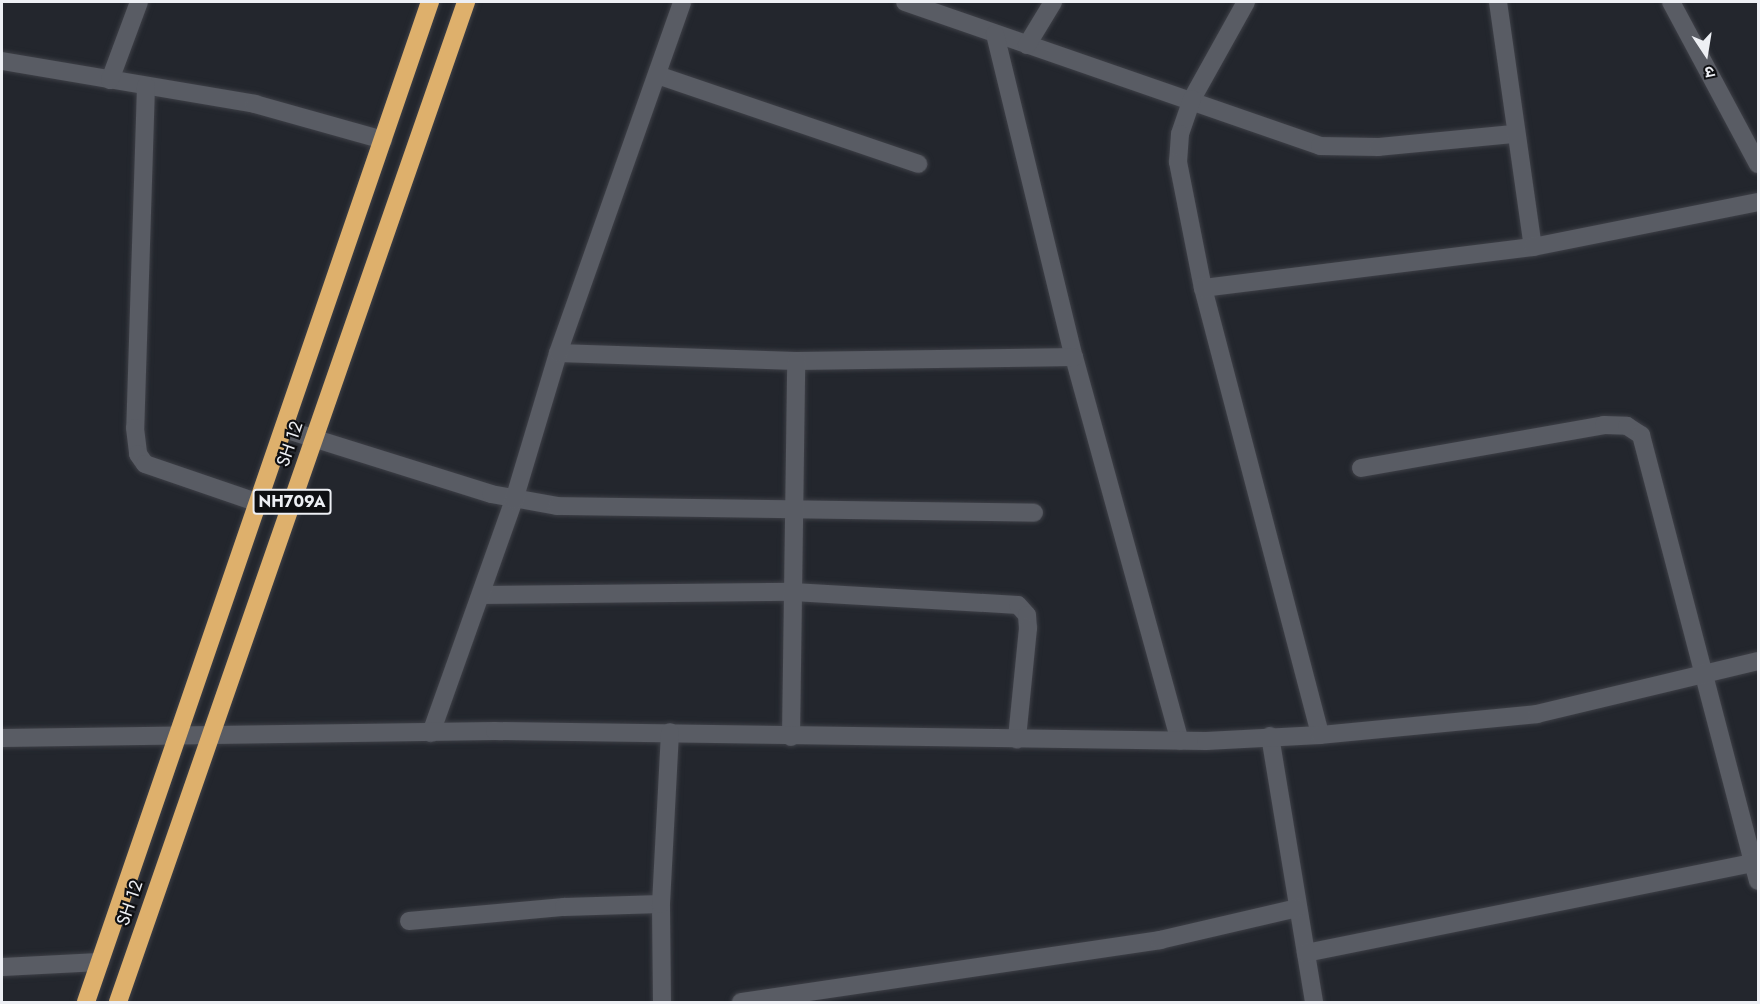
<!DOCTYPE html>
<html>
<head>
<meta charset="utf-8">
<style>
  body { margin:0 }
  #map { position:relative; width:1760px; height:1004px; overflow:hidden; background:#23262d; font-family:Jost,"Noto Sans Devanagari",sans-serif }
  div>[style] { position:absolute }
  .roads { filter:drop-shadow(0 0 2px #3e4047) drop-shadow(0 0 2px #3e4047) }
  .minor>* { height:18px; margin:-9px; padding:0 9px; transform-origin:9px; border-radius:9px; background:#595c64 }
  .highway>* { height:18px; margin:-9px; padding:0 9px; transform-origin:9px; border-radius:9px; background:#deb06c }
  span { translate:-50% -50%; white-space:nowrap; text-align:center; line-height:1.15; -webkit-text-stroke:4.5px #0e0f12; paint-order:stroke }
  .shield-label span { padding:2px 4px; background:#0e0f12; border:2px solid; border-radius:4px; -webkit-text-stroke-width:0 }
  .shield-label { font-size:16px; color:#edeff4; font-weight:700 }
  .street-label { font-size:18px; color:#edeff4 }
  .frame { position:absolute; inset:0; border:3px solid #edeff4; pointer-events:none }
  .north { position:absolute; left:1676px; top:24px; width:60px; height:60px; -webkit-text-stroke:4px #0e0f12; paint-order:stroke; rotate:168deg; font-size:16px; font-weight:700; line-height:24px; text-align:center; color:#edeff4 }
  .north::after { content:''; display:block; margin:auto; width:21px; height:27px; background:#edeff4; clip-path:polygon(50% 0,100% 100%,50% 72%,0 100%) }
</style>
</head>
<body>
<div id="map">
  <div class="roads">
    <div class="minor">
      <i style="left:905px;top:2px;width:439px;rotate:19.1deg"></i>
      <i style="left:1320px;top:146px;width:58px;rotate:1deg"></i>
      <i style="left:1378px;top:147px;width:137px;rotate:-5.5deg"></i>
      <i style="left:1246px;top:2px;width:111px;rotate:119.1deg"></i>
      <i style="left:1192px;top:99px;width:37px;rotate:109deg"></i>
      <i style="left:1180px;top:134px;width:28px;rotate:94deg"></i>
      <i style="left:1178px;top:162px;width:128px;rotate:78.8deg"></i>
      <i style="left:1203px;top:288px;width:462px;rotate:75.3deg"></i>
      <i style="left:1498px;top:2px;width:247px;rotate:81.9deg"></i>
      <i style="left:1671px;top:2px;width:184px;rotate:61.8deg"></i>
      <i style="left:995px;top:34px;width:333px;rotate:76.3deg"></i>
      <i style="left:1074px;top:357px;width:398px;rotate:74.6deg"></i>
      <i style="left:1027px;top:45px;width:50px;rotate:-58.8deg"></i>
      <i style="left:2px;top:61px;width:257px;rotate:9.6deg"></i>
      <i style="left:255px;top:104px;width:133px;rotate:15.7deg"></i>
      <i style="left:657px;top:75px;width:276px;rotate:18.8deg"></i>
      <i style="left:110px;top:80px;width:83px;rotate:-69.6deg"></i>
      <i style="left:146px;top:86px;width:342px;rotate:91.8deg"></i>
      <i style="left:135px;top:428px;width:26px;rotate:83deg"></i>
      <i style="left:138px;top:454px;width:12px;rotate:55deg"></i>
      <i style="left:145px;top:464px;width:120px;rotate:18.9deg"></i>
      <i style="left:1203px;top:288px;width:333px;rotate:-7.1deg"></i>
      <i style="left:1533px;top:247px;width:229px;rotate:-11.3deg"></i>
      <i style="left:558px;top:353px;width:238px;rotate:1.9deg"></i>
      <i style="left:796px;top:361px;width:278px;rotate:-0.8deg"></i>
      <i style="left:284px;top:429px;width:217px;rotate:17.4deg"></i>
      <i style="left:491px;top:494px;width:67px;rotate:10.3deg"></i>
      <i style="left:557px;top:506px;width:477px;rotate:0.8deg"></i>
      <i style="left:1361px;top:468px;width:247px;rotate:-10deg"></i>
      <i style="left:1604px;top:425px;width:23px;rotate:2deg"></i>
      <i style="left:1627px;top:426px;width:17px;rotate:33deg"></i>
      <i style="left:1641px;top:435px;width:461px;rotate:75.3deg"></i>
      <i style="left:481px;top:595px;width:312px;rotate:-0.6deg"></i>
      <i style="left:793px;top:592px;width:225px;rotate:3.3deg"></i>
      <i style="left:1018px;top:605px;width:13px;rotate:48deg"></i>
      <i style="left:1027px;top:615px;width:13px;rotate:86deg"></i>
      <i style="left:1028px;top:628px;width:112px;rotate:95.7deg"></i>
      <i style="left:431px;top:733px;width:247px;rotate:-70.4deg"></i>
      <i style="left:514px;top:500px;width:153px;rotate:-73.3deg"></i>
      <i style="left:558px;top:353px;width:372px;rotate:-70.5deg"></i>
      <i style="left:1270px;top:736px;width:270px;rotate:80.6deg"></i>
      <i style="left:791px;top:737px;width:376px;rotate:-89.2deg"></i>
      <i style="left:2px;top:738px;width:493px;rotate:-0.8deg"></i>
      <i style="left:495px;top:731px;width:711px;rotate:0.81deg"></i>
      <i style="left:1206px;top:741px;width:114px;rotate:-3deg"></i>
      <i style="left:1320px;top:735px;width:218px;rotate:-5.5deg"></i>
      <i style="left:1537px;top:714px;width:227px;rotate:-13.5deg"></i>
      <i style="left:409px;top:921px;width:156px;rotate:-5.2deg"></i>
      <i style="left:564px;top:907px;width:97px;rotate:-1.8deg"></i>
      <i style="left:1306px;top:953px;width:461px;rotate:-11.4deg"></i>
      <i style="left:2px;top:967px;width:98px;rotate:-2.9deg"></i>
      <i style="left:662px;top:1002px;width:98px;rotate:-90.6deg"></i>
      <i style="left:661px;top:904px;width:172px;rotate:-87deg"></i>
      <i style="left:741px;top:1002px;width:424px;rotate:-8.4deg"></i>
      <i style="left:1160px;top:940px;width:141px;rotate:-13.1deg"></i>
    </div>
    <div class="highway">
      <i style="left:86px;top:1002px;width:1058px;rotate:-71.02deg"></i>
      <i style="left:118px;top:1002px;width:1059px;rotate:-70.81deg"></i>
    </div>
  </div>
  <div class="shield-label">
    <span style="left:292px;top:502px">NH709A</span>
  </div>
  <div class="street-label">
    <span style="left:290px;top:444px;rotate:-71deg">SH 12</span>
    <span style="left:130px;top:903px;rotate:-71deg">SH 12</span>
  </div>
  <div class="frame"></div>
  <div class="north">उ</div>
</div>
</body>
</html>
